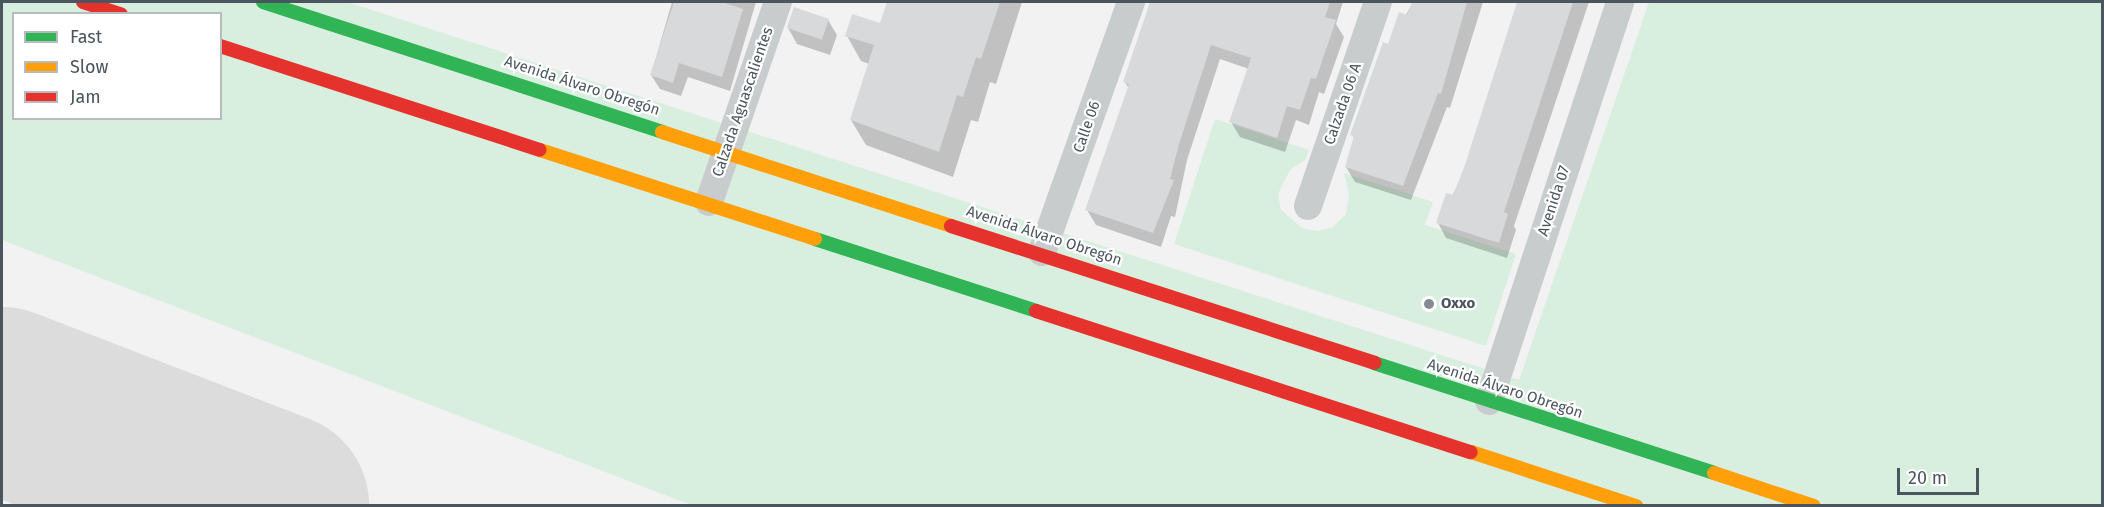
<!DOCTYPE html>
<html>
<head>
<meta charset="utf-8">
<style>
  body { margin:0 }
  #map { position:relative; width:2104px; height:507px; overflow:hidden; background:#f2f2f2; font-family:"Fira Sans",sans-serif }
  div>[style] { position:absolute }
  .green>* { inset:0; background:#d8efdf }
  .shadow>* { inset:0; background:#0003 }
  .runway>* { height:186px; margin:-93px; padding:0 93px; transform-origin:93px; border-radius:93px; background:#dcdcdd }
  .building>* { inset:0; background:#d8d9da; transform-origin:0 0 }
  .street>* { height:28px; margin:-14px; padding:0 14px; transform-origin:14px; border-radius:14px; background:#c9cccd }
  .fast>* { height:14px; margin:-7px; padding:0 7px; transform-origin:7px; border-radius:7px; background:#30b455 }
  .slow>* { height:14px; margin:-7px; padding:0 7px; transform-origin:7px; border-radius:7px; background:#ff9f0a }
  .jam>* { height:14px; margin:-7px; padding:0 7px; transform-origin:7px; border-radius:7px; background:#e5322d }
  .dots>* { width:16px; height:16px; translate:-50% -50%; box-sizing:border-box; border:3px solid #fff; border-radius:50% }
  span { translate:-50% -50%; white-space:nowrap; text-align:center; line-height:1.15; -webkit-text-stroke:4.5px #fff; paint-order:stroke }
  .street-label { font-size:15px; color:#4a555d }
  .poi-label { font-size:15px; color:#4a555d; font-weight:700 }
  .left { translate:0 -50%; text-align:left }
  .frame { position:absolute; inset:0; border:3px solid #4a555d; pointer-events:none }
  .legend { position:absolute; left:12px; top:12px; width:210px; height:108px; box-sizing:border-box; background:#fff; border:2px solid #b7bbbe; margin:0; padding:8px 10px; list-style:none; font-size:18px; color:#4a555d }
  .legend li { display:flex; align-items:center; gap:12px; height:30px }
  .legend b { width:30px; border:2px solid #b7bbbe }
  .scale { position:absolute; left:1897px; top:468px; width:82px; height:27px; box-sizing:border-box; border:3px solid #4a555d; border-top:0; padding-left:8px; font-size:18px; line-height:21px; white-space:nowrap; color:#4a555d; -webkit-text-stroke:4px #fff; paint-order:stroke }
</style>
</head>
<body>
<div id="map">
  <div class="green">
    <i style="clip-path:polygon(evenodd,2px 2px,347px 2px,1519px 380px,1649px 2px,2102px 2px,2102px 505px,691px 505px,2px 240px,2px 2px,14px 14px,220px 14px,220px 118px,14px 118px,14px 14px)"></i>
    <i style="clip-path:polygon(1215px 119px,1309px 150px,1305px 160px,1290px 170px,1278px 194px,1281px 210px,1302px 228px,1318px 231px,1333px 227px,1346px 214px,1349px 194px,1344px 173px,1433px 202px,1425px 225px,1516px 254px,1486px 346px,1174px 244px)"></i>
  </div>
  <div class="shadow">
    <i style="clip-path:polygon(672px 2px,756px 2px,730px 91px,688px 77px,681px 96px,660px 89px,651px 75px)"></i>
    <i style="clip-path:polygon(889px 2px,1022px 2px,996px 84px,990px 82px,978px 122px,971px 120px,953px 177px,866px 145px,851px 120px,869px 64px,861px 61px,847px 36px,881px 25px)"></i>
    <i style="clip-path:polygon(1151px 2px,1343px 2px,1336px 24px,1344px 37px,1324px 94px,1319px 92px,1309px 125px,1296px 120px,1285px 152px,1240px 137px,1231px 122px,1249px 69px,1220px 59px,1187px 160px,1175px 217px,1171px 216px,1161px 247px,1096px 225px,1087px 210px,1129px 89px,1125px 82px)"></i>
    <i style="clip-path:polygon(1413px 2px,1483px 2px,1450px 108px,1447px 107px,1411px 200px,1355px 182px,1346px 167px,1355px 140px,1352px 134px,1389px 46px)"></i>
    <i style="clip-path:polygon(1519px 2px,1589px 2px,1514px 226px,1516px 230px,1507px 258px,1446px 238px,1438px 223px,1466px 169px)"></i>
    <i style="clip-path:polygon(828px 20px,837px 35px,830px 55px,797px 44px,788px 28px)"></i>
  </div>
  <div class="runway">
    <i style="left:2px;top:400px;width:294px;rotate:21.1deg"></i>
  </div>
  <div class="building">
    <i style="clip-path:polygon(674px 2px,722px 2px,743px 9px,722px 77px,679px 63px,673px 83px,650px 75px)"></i>
    <i style="clip-path:polygon(887px 2px,1000px 2px,981px 59px,976px 57px,963px 97px,957px 95px,939px 152px,850px 120px,874px 45px,845px 36px,852px 14px,880px 23px)"></i>
    <i style="clip-path:polygon(1150px 2px,1330px 2px,1325px 17px,1336px 20px,1316px 79px,1311px 78px,1300px 110px,1287px 106px,1277px 138px,1229px 122px,1251px 58px,1211px 45px,1179px 144px,1170px 179px,1174px 180px,1153px 233px,1085px 210px,1129px 84px,1123px 82px)"></i>
    <i style="clip-path:polygon(1412px 2px,1467px 2px,1441px 94px,1438px 93px,1403px 186px,1345px 167px,1354px 136px,1350px 135px,1383px 42px,1388px 44px,1399px 12px,1407px 15px)"></i>
    <i style="clip-path:polygon(1517px 2px,1573px 2px,1504px 212px,1508px 214px,1499px 243px,1436px 223px,1446px 193px,1453px 195px,1464px 168px)"></i>
    <i style="left:794px;top:7px;width:37px;height:22px;rotate:19deg"></i>
  </div>
  <div class="street">
    <i style="left:709px;top:202px;width:212px;rotate:-71deg"></i>
    <i style="left:1308px;top:206px;width:216px;rotate:-71.1deg"></i>
    <i style="left:1042px;top:252px;width:265px;rotate:-70.4deg"></i>
    <i style="left:1489px;top:401px;width:420px;rotate:-71.8deg"></i>
  </div>
  <div class="fast">
    <i style="left:263px;top:2px;width:420px;rotate:18deg"></i>
    <i style="left:815px;top:239px;width:232px;rotate:18deg"></i>
    <i style="left:1374px;top:363px;width:357px;rotate:17.9deg"></i>
  </div>
  <div class="slow">
    <i style="left:662px;top:132px;width:304px;rotate:18deg"></i>
    <i style="left:540px;top:150px;width:289px;rotate:17.9deg"></i>
    <i style="left:1471px;top:452px;width:174px;rotate:18.1deg"></i>
    <i style="left:1714px;top:473px;width:105px;rotate:18.3deg"></i>
  </div>
  <div class="jam">
    <i style="left:83px;top:2px;width:40px;rotate:18deg"></i>
    <i style="left:220px;top:46px;width:336px;rotate:18deg"></i>
    <i style="left:951px;top:226px;width:445px;rotate:17.9deg"></i>
    <i style="left:1036px;top:311px;width:457px;rotate:18deg"></i>
  </div>
  <div class="dots">
    <i style="left:1429px;top:304px;background:#858c91"></i>
  </div>
  <div class="street-label">
    <span style="left:582px;top:86px;rotate:18deg">Avenida Álvaro Obregón</span>
    <span style="left:743px;top:102px;rotate:-71deg">Calzada Aguascalientes</span>
    <span style="left:1343px;top:104px;rotate:-71deg">Calzada 06 A</span>
    <span style="left:1087px;top:127px;rotate:-71deg">Calle 06</span>
    <span style="left:1554px;top:201px;rotate:-72deg">Avenida 07</span>
    <span style="left:1044px;top:236px;rotate:18deg">Avenida Álvaro Obregón</span>
    <span style="left:1505px;top:389px;rotate:18deg">Avenida Álvaro Obregón</span>
  </div>
  <div class="poi-label">
    <span class="left" style="left:1441px;top:304px">Oxxo</span>
  </div>
  <div class="frame"></div>
  <ul class="legend">
  <li><b style="height:8px;background:#30b455"></b>Fast</li>
  <li><b style="height:8px;background:#ff9f0a"></b>Slow</li>
  <li><b style="height:8px;background:#e5322d"></b>Jam</li>
  </ul>
  <div class="scale">20 m</div>
</div>
</body>
</html>
